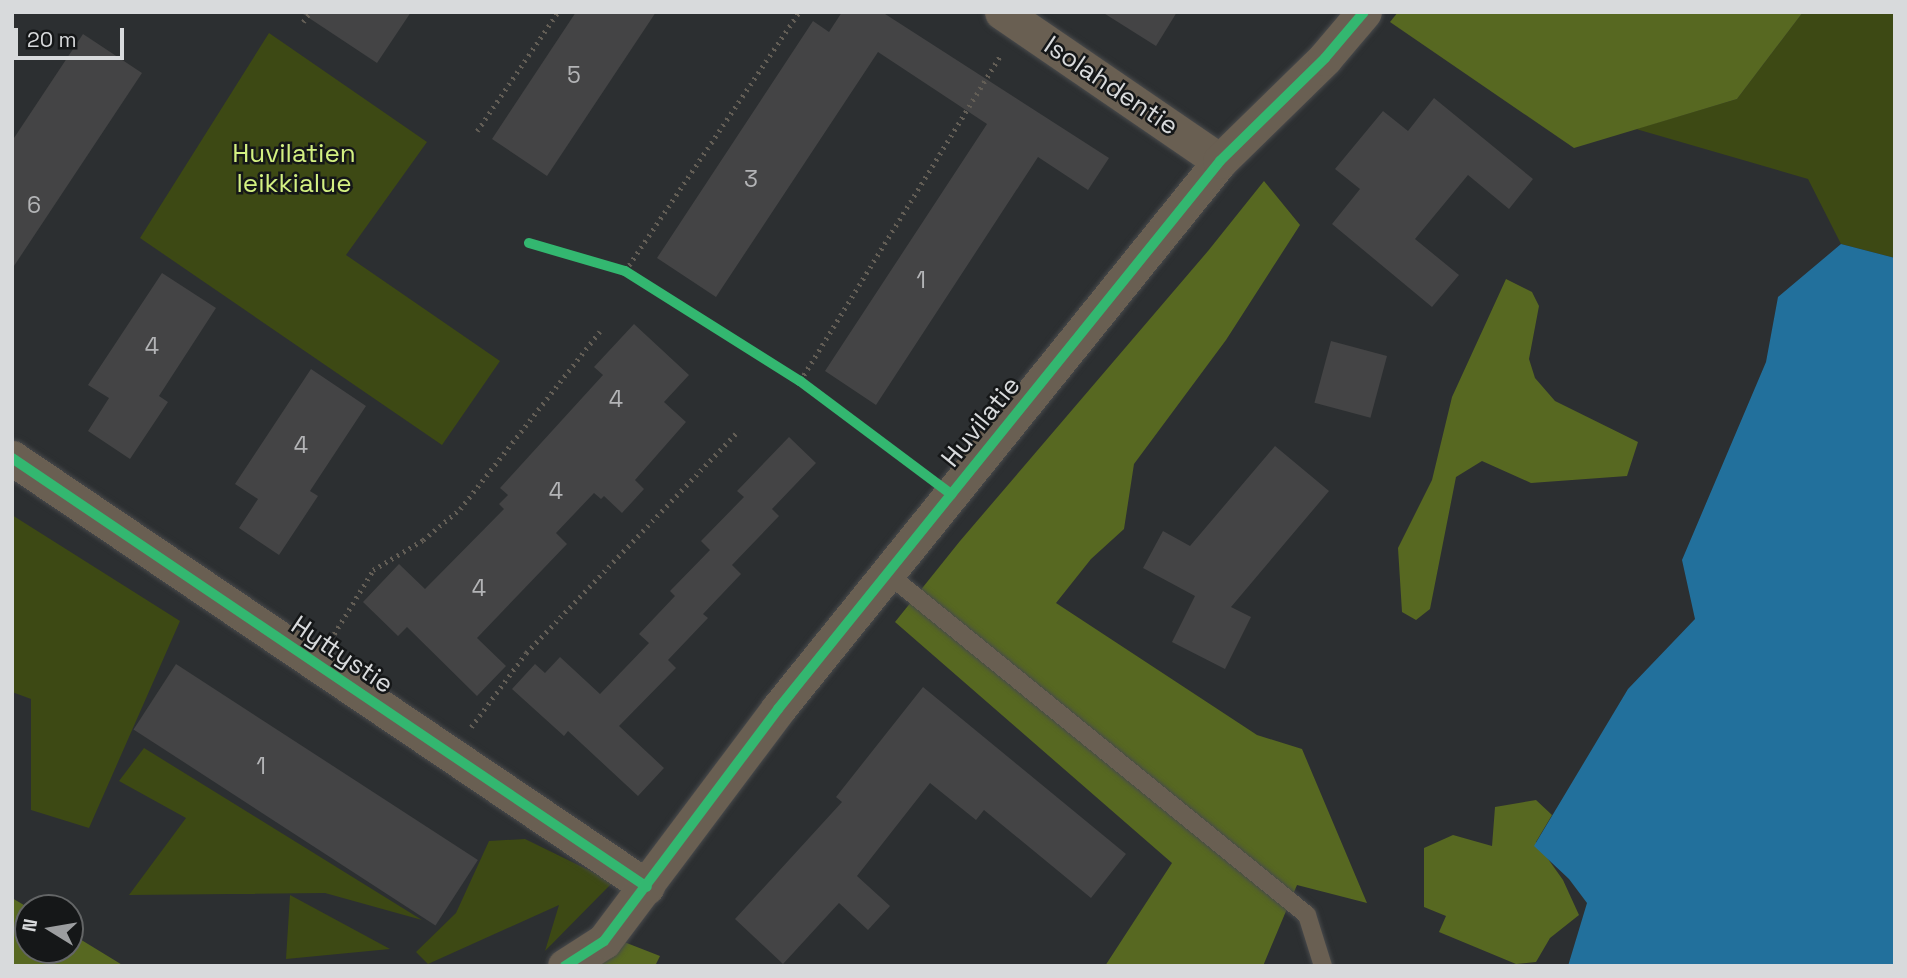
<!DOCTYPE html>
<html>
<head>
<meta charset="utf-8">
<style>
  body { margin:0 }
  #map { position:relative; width:1907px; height:978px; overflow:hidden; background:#2c2f31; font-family:"Space Grotesk",sans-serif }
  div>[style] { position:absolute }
  .green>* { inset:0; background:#3d4914 }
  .forest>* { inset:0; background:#576821 }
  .water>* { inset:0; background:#22709c }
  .building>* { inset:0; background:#444445; transform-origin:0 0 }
  .path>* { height:4.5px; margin-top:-2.25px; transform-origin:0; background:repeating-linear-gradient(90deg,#635e56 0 2px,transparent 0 7px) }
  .roads { filter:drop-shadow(0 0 2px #484a4c) drop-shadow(0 0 2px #484a4c) }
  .lane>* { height:18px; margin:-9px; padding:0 9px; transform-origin:9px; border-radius:9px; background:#695f52 }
  .street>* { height:35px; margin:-17.5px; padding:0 17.5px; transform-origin:17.5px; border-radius:17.5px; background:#695f52 }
  .cycleway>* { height:10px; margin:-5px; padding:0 5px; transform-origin:5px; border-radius:5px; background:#33b770 }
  span { translate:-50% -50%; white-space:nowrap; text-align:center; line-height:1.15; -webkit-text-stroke:5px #151718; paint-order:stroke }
  .number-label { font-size:23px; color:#b3b4b6 }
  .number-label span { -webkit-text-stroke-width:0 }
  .street-label { font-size:26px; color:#d8dadc }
  .park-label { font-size:26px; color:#d3f082 }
  .frame { position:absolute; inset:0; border:14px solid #d8dadc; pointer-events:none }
  .north { position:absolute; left:14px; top:894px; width:70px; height:70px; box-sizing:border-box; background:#151718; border:2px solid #636566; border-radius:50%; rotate:281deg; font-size:19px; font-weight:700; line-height:28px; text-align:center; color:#d8dadc }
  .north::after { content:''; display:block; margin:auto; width:24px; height:32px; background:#9c9ea0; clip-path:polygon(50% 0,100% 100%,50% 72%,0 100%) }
  .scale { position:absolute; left:14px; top:28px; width:110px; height:32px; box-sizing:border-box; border:4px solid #d8dadc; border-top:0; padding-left:9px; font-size:21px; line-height:24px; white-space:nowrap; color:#d8dadc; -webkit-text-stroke:5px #151718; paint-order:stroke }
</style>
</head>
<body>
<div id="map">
  <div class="green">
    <i style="clip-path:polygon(1803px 12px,1895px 12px,1895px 258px,1841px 244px,1808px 179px,1636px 129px,1737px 99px)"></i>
    <i style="clip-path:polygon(269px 33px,427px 142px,346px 255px,500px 361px,442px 445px,140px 238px)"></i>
    <i style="clip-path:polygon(12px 515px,180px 621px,89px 828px,31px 810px,31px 699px,12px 692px)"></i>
    <i style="clip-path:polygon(144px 748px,422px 920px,325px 893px,129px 895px,186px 818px,119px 781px)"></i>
    <i style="clip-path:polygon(525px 839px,613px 882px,545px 951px,559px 905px,428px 964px,416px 952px,456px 913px,489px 841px)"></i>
    <i style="clip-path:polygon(290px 895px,390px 949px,286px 959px)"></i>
  </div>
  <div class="forest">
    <i style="clip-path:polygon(1398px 12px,1803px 12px,1737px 99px,1574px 148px,1390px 22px)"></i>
    <i style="clip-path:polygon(1264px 181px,1300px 225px,1226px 340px,1134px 464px,1124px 529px,1091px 559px,1056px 603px,1257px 735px,1302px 749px,1367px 903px,1297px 885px,1263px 966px,1105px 966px,1172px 863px,895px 622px,960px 541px,1208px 251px)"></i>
    <i style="clip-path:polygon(1506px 279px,1532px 292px,1539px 306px,1529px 359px,1535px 378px,1555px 401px,1638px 442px,1627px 476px,1531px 483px,1482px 461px,1456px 477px,1430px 609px,1416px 620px,1402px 612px,1398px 548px,1432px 480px,1452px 397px)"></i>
    <i style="clip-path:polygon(1536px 800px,1552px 815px,1536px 842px,1563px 880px,1579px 915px,1550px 938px,1536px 962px,1516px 964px,1439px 932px,1446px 916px,1424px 907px,1424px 848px,1453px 835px,1492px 846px,1495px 807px)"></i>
    <i style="clip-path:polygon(12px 898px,29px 908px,28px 950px,70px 950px,70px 933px,124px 966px,12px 966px)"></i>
    <i style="clip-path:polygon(619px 940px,660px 956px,655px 966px,578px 966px)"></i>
  </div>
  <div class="water">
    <i style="clip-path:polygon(1841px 244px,1895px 258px,1895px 966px,1568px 966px,1587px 903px,1569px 879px,1534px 846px,1628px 689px,1695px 619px,1682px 560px,1766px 362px,1778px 297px)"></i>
  </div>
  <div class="building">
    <i style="clip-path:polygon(300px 12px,411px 12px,377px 63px)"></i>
    <i style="clip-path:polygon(576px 12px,656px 12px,547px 176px,492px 139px)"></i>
    <i style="clip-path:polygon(842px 12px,882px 12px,1109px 158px,1088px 190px,1038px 157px,876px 405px,825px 371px,987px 124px,878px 52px,716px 297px,657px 258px,813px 21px,829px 32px)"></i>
    <i style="clip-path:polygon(1102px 12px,1177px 12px,1156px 46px)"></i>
    <i style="clip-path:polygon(83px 34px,142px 73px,12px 269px,12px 141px)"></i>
    <i style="clip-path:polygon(1434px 98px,1533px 179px,1509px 209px,1468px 175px,1415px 239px,1459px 275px,1432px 307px,1332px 224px,1360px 189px,1335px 169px,1383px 111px,1408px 131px)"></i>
    <i style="clip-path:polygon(162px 273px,216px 308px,159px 396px,168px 402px,130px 459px,88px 431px,109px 398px,88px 385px)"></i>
    <i style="clip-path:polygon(634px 324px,689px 375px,664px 402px,686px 422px,635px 480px,644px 489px,622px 513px,604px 496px,601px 499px,594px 493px,556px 533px,567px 544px,477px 638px,506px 666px,477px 696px,407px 627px,398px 636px,363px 602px,399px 564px,425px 589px,504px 509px,499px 504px,508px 495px,500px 488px,603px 375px,594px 367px)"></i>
    <i style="left:1331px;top:341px;width:58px;height:64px;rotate:15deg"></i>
    <i style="clip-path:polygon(311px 369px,366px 406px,310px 491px,318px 496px,279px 555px,239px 528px,258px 499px,235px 484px)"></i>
    <i style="clip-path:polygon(789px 437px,816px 463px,772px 509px,779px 516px,732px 565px,741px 574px,703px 614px,708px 618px,668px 660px,676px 668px,619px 726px,664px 768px,638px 796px,568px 731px,564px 736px,512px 689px,535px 664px,545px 673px,560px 657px,600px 694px,649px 643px,639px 634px,675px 596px,670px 591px,710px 550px,701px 541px,744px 497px,737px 491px)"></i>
    <i style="clip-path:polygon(1275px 446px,1329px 491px,1231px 607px,1251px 617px,1225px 669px,1172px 642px,1195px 596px,1143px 568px,1163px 531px,1190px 546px)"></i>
    <i style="left:176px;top:664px;width:360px;height:78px;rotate:33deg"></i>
    <i style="clip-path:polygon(923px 687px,1126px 854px,1091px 898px,984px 810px,976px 820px,930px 783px,857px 876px,890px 906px,868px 930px,839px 903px,783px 964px,735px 919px,842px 802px,836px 797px)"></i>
  </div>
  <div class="path">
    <i style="left:303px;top:22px;width:12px;rotate:-55deg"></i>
    <i style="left:477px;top:131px;width:144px;rotate:-55.8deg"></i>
    <i style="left:529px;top:243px;width:100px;rotate:16.3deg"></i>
    <i style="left:625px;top:271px;width:207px;rotate:32.2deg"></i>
    <i style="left:800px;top:381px;width:153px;rotate:36.5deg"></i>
    <i style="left:625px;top:271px;width:312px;rotate:-56.1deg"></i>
    <i style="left:800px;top:381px;width:384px;rotate:-58.4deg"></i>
    <i style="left:334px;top:634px;width:75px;rotate:-58.6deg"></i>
    <i style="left:373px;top:570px;width:58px;rotate:-31deg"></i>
    <i style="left:423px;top:540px;width:48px;rotate:-40deg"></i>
    <i style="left:460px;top:509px;width:226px;rotate:-51.8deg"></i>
    <i style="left:471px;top:727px;width:92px;rotate:-53.4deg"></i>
    <i style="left:526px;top:653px;width:308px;rotate:-46.3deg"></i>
  </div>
  <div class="roads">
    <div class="lane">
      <i style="left:888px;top:574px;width:540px;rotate:39.14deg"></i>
      <i style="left:1307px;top:915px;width:53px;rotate:72.6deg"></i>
    </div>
    <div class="street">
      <i style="left:1002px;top:12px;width:264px;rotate:34.4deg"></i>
      <i style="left:12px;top:458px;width:766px;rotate:34.04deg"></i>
      <i style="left:565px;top:966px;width:46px;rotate:-32.7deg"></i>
      <i style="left:604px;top:941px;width:290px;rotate:-53.1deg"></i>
      <i style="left:778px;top:709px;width:704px;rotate:-51.11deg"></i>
      <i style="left:1220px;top:161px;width:147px;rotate:-44.4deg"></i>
      <i style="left:1325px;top:58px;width:60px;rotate:-49.7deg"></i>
    </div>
  </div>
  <div class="cycleway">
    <i style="left:529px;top:243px;width:100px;rotate:16.3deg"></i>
    <i style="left:625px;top:271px;width:207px;rotate:32.2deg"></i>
    <i style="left:800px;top:381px;width:189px;rotate:36.8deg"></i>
    <i style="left:12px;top:458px;width:766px;rotate:34.04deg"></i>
    <i style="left:565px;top:966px;width:46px;rotate:-32.7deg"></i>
    <i style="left:604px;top:941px;width:290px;rotate:-53.1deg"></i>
    <i style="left:778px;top:709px;width:704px;rotate:-51.11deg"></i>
    <i style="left:1220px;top:161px;width:147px;rotate:-44.4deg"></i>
    <i style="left:1325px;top:58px;width:60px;rotate:-49.7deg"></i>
  </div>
  <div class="number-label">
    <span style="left:574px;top:75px">5</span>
    <span style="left:751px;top:179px">3</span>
    <span style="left:34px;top:205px">6</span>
    <span style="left:921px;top:280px">1</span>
    <span style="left:152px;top:346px">4</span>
    <span style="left:616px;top:399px">4</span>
    <span style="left:301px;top:445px">4</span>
    <span style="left:556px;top:491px">4</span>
    <span style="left:479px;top:588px">4</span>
    <span style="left:261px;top:766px">1</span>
  </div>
  <div class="street-label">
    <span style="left:1111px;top:86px;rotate:34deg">Isolahdentie</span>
    <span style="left:981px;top:422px;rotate:-51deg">Huvilatie</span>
    <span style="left:342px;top:655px;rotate:34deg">Hyttystie</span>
  </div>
  <div class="park-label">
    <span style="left:294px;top:169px">Huvilatien<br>leikkialue</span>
  </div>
  <div class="frame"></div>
  <div class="north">N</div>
  <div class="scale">20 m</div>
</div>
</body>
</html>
